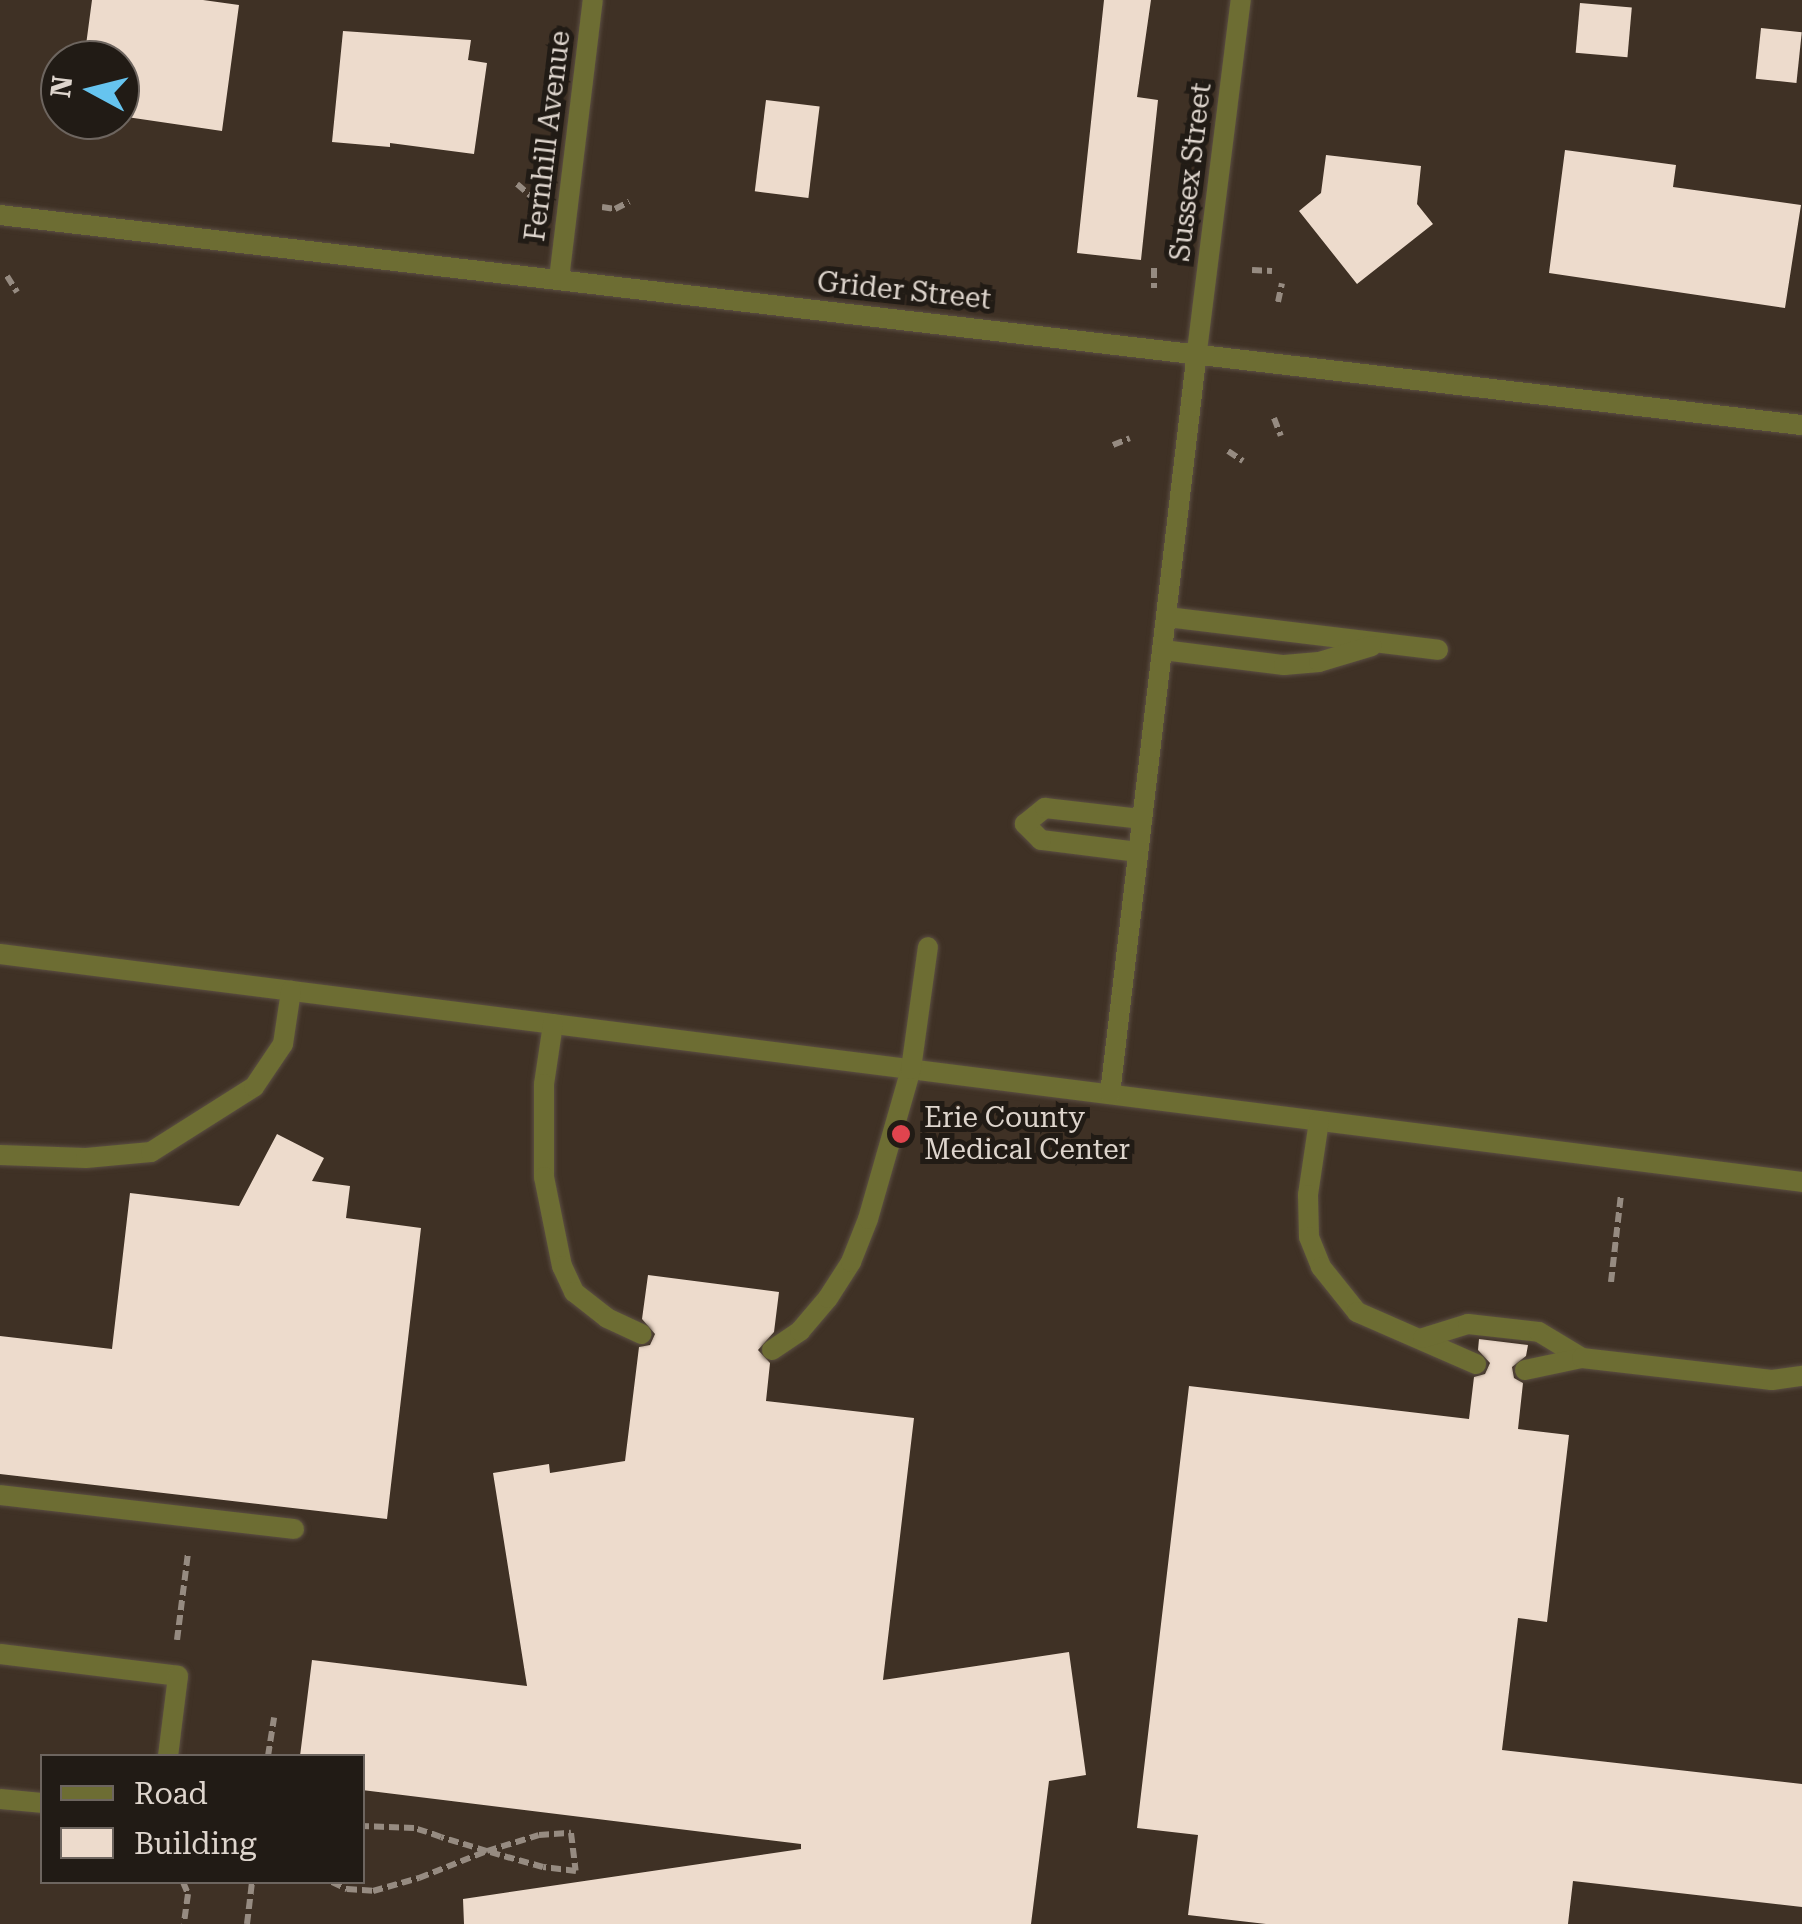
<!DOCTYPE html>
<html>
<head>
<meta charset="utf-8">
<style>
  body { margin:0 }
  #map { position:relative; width:1802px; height:1924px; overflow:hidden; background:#3f3125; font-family:"Roboto Serif",serif }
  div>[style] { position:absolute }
  .building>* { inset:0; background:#eddbcc; transform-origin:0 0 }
  .path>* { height:6px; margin-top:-3px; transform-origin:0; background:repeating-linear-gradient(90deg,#968b81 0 10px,transparent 0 15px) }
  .roads { filter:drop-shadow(0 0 2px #5c4f43) drop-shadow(0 0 2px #5c4f43) }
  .service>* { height:20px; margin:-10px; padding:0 10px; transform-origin:10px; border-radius:10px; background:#6d6d33 }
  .minor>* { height:20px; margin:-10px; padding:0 10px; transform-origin:10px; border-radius:10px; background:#6d6d33 }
  .tertiary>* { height:20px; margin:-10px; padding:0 10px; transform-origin:10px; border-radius:10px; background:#6d6d33 }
  .dots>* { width:28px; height:28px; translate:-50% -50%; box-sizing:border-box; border:5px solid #211b15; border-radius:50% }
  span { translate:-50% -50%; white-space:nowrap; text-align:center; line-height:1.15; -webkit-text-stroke:10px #211b15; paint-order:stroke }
  .street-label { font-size:28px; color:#ded5cd }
  .poi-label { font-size:28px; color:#ded5cd }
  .left { translate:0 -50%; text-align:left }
  .legend { position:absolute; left:40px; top:1754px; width:325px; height:130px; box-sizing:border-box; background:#211b15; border:2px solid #6d655f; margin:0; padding:12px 18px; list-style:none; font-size:30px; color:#ded5cd }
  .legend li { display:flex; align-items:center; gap:20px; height:50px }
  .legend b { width:50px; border:2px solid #6d655f }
  .north { position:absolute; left:40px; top:40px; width:100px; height:100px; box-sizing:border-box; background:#211b15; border:2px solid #6d655f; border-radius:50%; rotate:277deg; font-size:28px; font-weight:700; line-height:40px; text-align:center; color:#ded5cd }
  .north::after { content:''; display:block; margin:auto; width:35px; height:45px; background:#66c4ef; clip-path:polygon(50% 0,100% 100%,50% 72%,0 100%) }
</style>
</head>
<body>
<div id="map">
  <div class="building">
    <i style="clip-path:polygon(92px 0,203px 0,239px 5px,222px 131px,120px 116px,120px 60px,84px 60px)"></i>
    <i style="clip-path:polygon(1104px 0,1151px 0,1137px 97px,1158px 100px,1141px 260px,1077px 253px)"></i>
    <i style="left:1580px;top:3px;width:52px;height:50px;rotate:5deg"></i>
    <i style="left:1761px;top:28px;width:41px;height:51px;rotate:6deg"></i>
    <i style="clip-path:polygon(343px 31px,471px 40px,468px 60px,487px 63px,474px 154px,390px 143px,390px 147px,332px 142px)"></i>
    <i style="left:766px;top:100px;width:54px;height:92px;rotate:7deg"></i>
    <i style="clip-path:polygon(1565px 150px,1676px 165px,1673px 187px,1801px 205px,1785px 308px,1549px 273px)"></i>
    <i style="clip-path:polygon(1326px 155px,1421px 166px,1417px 204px,1433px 224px,1357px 284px,1299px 211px,1321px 193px)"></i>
    <i style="clip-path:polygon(277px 1134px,324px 1158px,312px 1181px,350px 1186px,346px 1218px,421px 1228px,387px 1519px,0 1474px,0 1336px,112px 1349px,130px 1193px,239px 1206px)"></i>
    <i style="clip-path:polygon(648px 1275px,779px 1292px,774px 1332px,758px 1350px,770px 1363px,766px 1401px,914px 1418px,883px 1680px,1069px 1652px,1086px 1775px,1049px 1781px,1031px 1924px,464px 1924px,463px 1899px,801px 1849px,801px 1844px,362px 1790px,362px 1756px,300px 1756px,312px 1660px,527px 1686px,493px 1473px,549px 1464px,550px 1473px,625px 1461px,639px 1347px,650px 1345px,655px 1334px,642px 1319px)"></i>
    <i style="clip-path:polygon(1479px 1339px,1528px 1345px,1526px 1356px,1512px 1367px,1514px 1378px,1523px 1383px,1518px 1429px,1569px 1435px,1547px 1622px,1518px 1618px,1502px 1750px,1802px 1784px,1802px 1907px,1573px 1881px,1568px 1924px,1266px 1924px,1188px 1915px,1198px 1835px,1137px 1828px,1189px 1386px,1469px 1419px,1474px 1377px,1485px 1374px,1490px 1363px,1478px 1350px)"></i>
  </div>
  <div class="path">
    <i style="left:517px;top:184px;width:18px;rotate:41deg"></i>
    <i style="left:602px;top:207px;width:13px;rotate:9deg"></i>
    <i style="left:615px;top:209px;width:16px;rotate:-27deg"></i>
    <i style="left:1154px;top:268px;width:20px;rotate:90deg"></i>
    <i style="left:1252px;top:270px;width:20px;rotate:3deg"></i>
    <i style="left:7px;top:276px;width:19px;rotate:58deg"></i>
    <i style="left:1278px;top:302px;width:19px;rotate:-78deg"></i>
    <i style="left:1274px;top:418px;width:19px;rotate:69deg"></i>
    <i style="left:1113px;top:445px;width:18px;rotate:-22deg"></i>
    <i style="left:1228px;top:451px;width:18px;rotate:34deg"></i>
    <i style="left:1611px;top:1282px;width:89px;rotate:-83.5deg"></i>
    <i style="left:177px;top:1640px;width:88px;rotate:-82.8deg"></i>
    <i style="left:268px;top:1756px;width:39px;rotate:-81deg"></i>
    <i style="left:183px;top:1882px;width:13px;rotate:67deg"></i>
    <i style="left:188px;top:1894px;width:30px;rotate:98deg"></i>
    <i style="left:332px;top:1882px;width:17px;rotate:25deg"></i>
    <i style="left:347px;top:1889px;width:26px;rotate:4deg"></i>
    <i style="left:373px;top:1891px;width:48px;rotate:-15.8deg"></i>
    <i style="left:419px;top:1878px;width:73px;rotate:-21.7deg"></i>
    <i style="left:487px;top:1851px;width:54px;rotate:-17.1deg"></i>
    <i style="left:539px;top:1835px;width:32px;rotate:-4deg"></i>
    <i style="left:571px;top:1833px;width:38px;rotate:83deg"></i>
    <i style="left:576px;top:1871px;width:33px;rotate:-173deg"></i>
    <i style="left:543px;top:1867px;width:45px;rotate:-164.4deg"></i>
    <i style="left:500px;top:1855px;width:14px;rotate:-163deg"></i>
    <i style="left:487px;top:1851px;width:48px;rotate:-163.1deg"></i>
    <i style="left:441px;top:1837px;width:15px;rotate:-160deg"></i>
    <i style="left:427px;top:1832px;width:14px;rotate:-163deg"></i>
    <i style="left:414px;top:1828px;width:52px;rotate:-177.8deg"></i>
    <i style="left:247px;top:1924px;width:42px;rotate:-83.2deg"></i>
  </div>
  <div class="roads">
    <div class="service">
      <i style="left:1167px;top:617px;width:273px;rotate:6.9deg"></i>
      <i style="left:1163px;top:650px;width:122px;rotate:7.1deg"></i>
      <i style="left:1284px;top:665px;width:35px;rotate:-5deg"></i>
      <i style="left:1319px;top:662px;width:55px;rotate:-16.8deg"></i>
      <i style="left:1138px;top:852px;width:98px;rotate:-172.9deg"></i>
      <i style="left:1041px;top:840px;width:23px;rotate:-135deg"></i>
      <i style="left:1025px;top:824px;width:26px;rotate:-39deg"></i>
      <i style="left:1045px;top:808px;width:98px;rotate:6.5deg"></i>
      <i style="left:0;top:954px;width:1816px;rotate:7.21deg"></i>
      <i style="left:553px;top:1024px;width:61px;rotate:98.5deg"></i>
      <i style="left:544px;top:1084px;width:93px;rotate:90deg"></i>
      <i style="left:544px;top:1177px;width:91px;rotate:78.6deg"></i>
      <i style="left:562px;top:1266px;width:29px;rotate:65deg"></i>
      <i style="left:574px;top:1292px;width:42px;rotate:38.2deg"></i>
      <i style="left:607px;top:1318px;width:38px;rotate:25deg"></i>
      <i style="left:1110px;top:1094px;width:748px;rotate:-83.32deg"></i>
      <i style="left:1319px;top:1121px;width:75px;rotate:98.5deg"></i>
      <i style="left:1308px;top:1195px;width:42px;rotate:88.6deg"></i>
      <i style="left:1309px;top:1237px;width:32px;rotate:68deg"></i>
      <i style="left:1321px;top:1267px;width:58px;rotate:51.3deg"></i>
      <i style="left:1357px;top:1312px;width:130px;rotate:23.6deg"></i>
      <i style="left:0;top:1155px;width:86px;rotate:2deg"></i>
      <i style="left:86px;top:1158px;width:65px;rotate:-5.3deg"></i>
      <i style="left:151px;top:1152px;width:122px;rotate:-32.3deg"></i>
      <i style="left:254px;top:1087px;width:52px;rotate:-56deg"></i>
      <i style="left:283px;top:1044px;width:54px;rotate:-81.4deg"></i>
      <i style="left:1423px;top:1338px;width:47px;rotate:-17.3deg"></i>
      <i style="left:1468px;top:1324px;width:71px;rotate:6.4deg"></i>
      <i style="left:1539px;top:1332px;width:50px;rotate:31.2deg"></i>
      <i style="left:772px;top:1350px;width:34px;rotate:-34deg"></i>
      <i style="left:800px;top:1331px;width:43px;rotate:-49.7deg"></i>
      <i style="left:828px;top:1298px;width:43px;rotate:-57.4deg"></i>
      <i style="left:851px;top:1262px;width:46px;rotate:-68.4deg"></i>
      <i style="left:868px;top:1219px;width:156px;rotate:-74deg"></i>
      <i style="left:911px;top:1069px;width:123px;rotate:-82.1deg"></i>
      <i style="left:1525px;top:1370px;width:58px;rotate:-11.9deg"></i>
      <i style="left:1582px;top:1358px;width:191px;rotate:6.6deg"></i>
      <i style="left:1772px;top:1380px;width:30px;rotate:-8deg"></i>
      <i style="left:0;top:1495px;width:296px;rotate:6.6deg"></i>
      <i style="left:0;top:1654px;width:179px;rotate:7deg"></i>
      <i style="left:178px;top:1676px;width:81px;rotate:97.1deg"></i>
      <i style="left:0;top:1799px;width:42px;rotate:5.4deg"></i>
    </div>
    <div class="minor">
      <i style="left:559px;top:279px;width:281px;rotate:-83.1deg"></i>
      <i style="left:1197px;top:351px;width:354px;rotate:-82.9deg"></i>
    </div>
    <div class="tertiary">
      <i style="left:0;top:215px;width:1814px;rotate:6.65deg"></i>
    </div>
  </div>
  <div class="dots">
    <i style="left:901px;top:1134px;background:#e0444e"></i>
  </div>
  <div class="street-label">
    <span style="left:548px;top:136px;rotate:-83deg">Fernhill Avenue</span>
    <span style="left:1191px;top:172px;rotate:-83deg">Sussex Street</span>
    <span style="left:904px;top:291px;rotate:6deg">Grider Street</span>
  </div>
  <div class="poi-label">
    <span class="left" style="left:924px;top:1134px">Erie County<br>Medical Center</span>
  </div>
  <ul class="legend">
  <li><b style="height:12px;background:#6d6d33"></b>Road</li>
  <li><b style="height:28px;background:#eddbcc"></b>Building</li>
  </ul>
  <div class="north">N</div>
</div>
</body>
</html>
